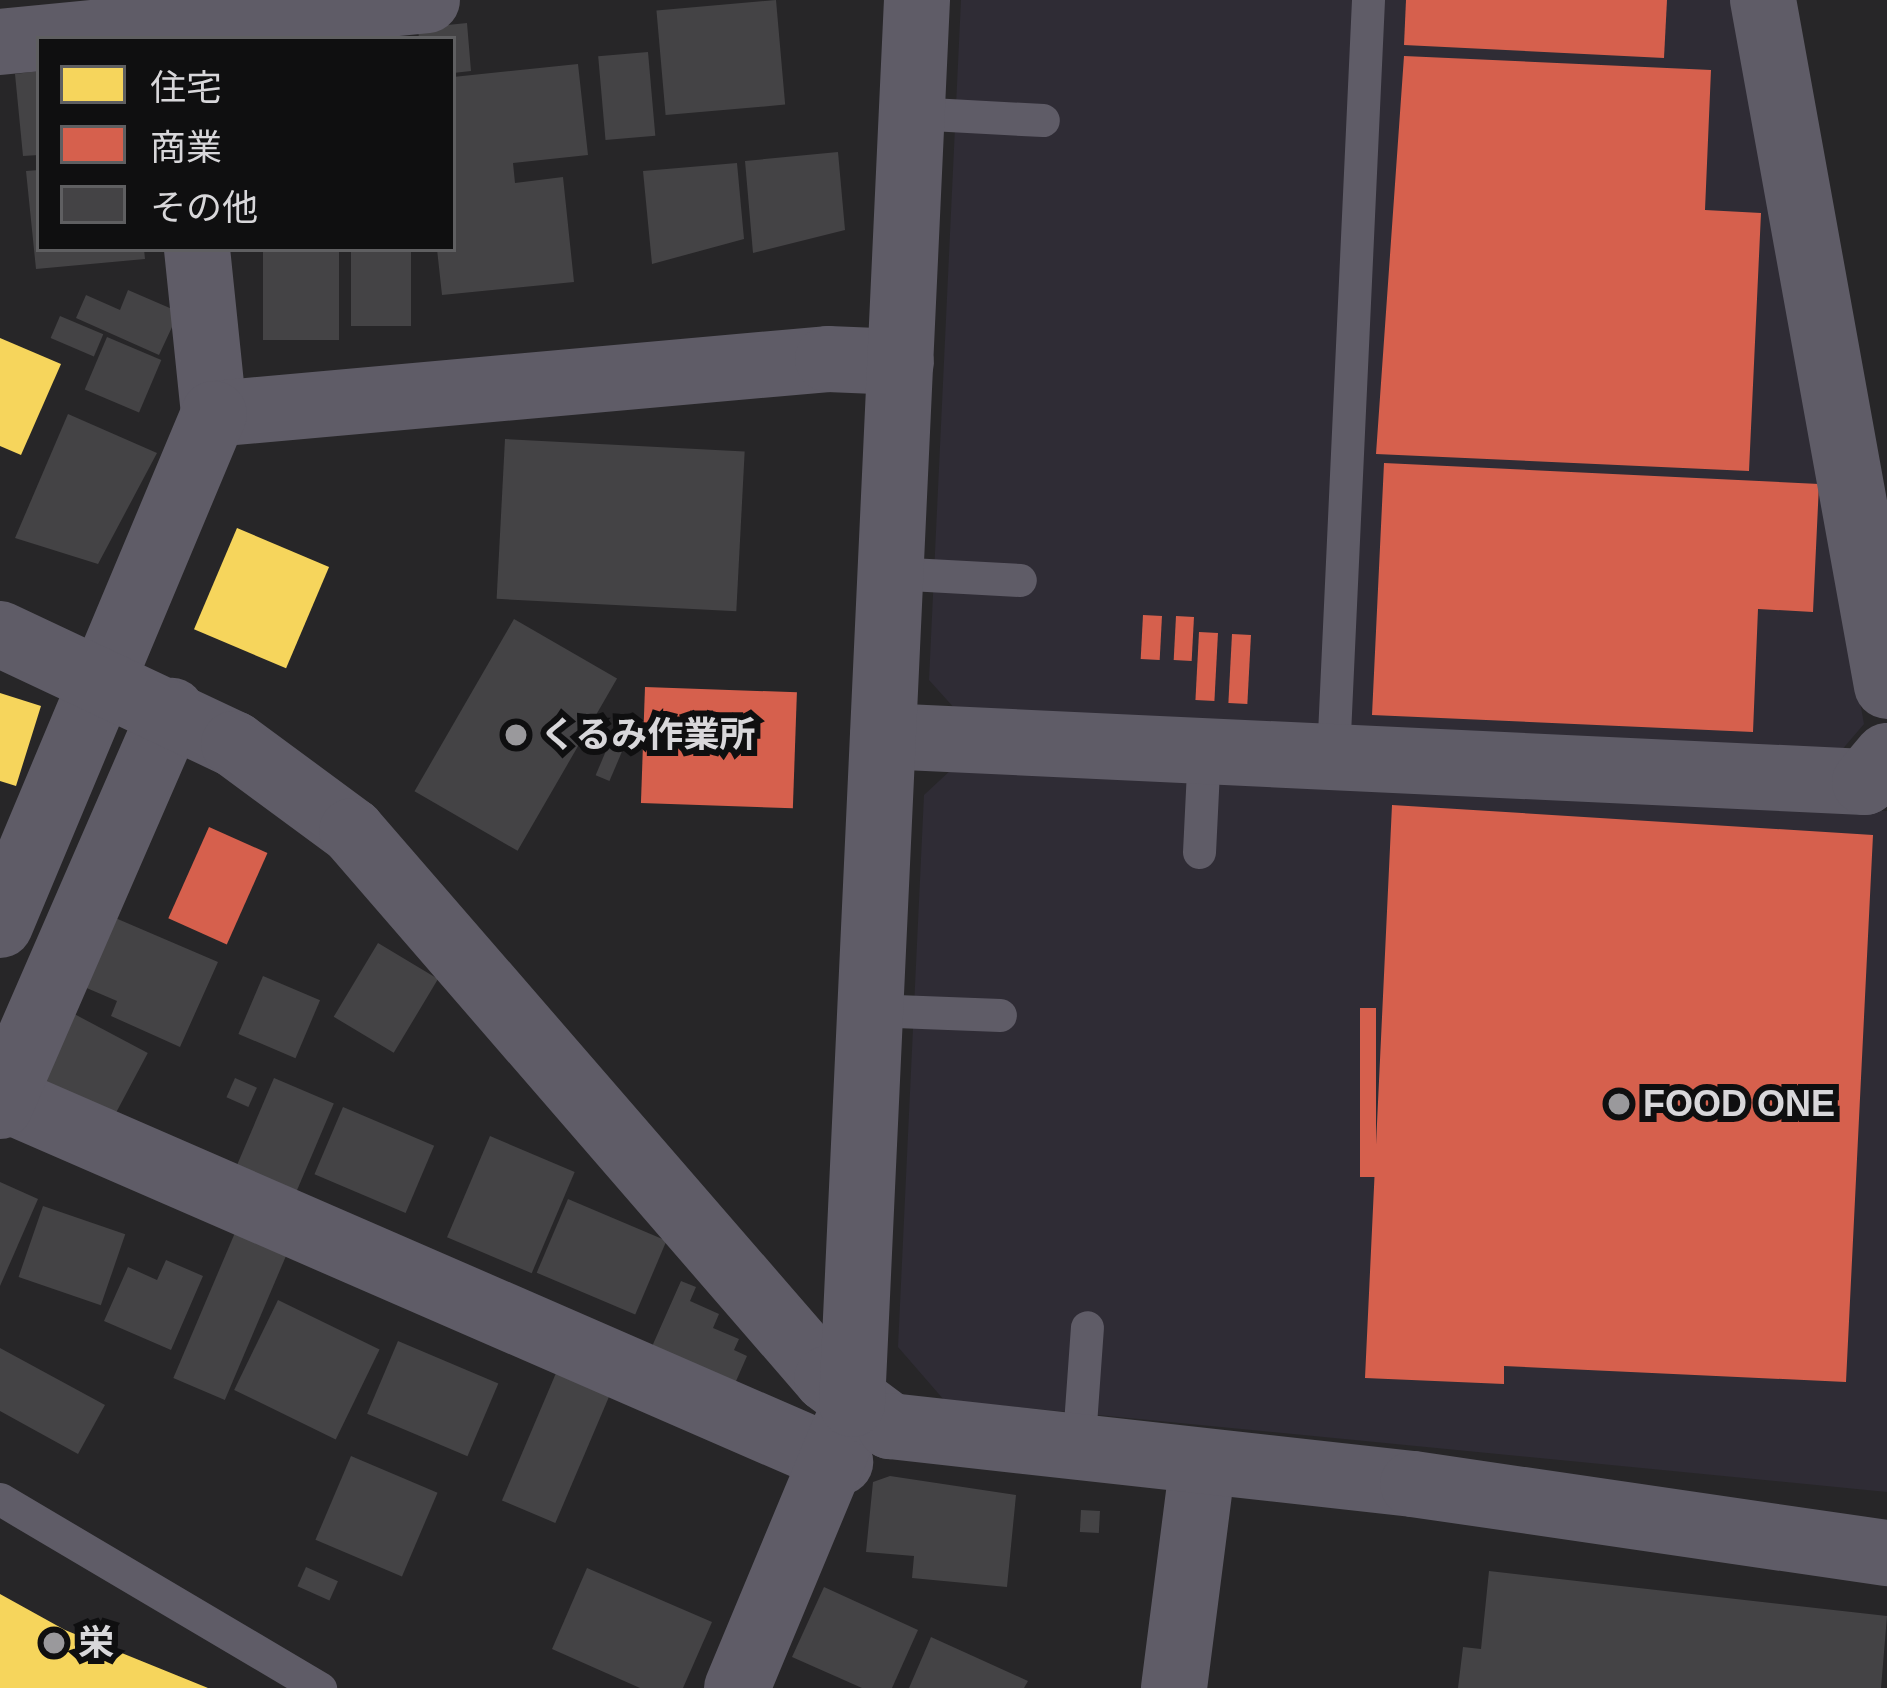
<!DOCTYPE html>
<html>
<head>
<meta charset="utf-8">
<style>
  body { margin:0 }
  #map { position:relative; width:1887px; height:1688px; overflow:hidden; background:#272628; font-family:Arial,"Noto Sans JP",sans-serif }
  div>[style] { position:absolute }
  .built>* { inset:0; background:#2f2c35 }
  .homes>* { inset:0; background:#f6d55c; transform-origin:0 0 }
  .shops>* { inset:0; background:#d6604d; transform-origin:0 0 }
  .building>* { inset:0; background:#444345; transform-origin:0 0 }
  .service>* { height:33px; margin:-16.5px; padding:0 16.5px; transform-origin:16.5px; border-radius:16.5px; background:#5f5c67 }
  .minor>* { height:66px; margin:-33px; padding:0 33px; transform-origin:33px; border-radius:33px; background:#5f5c67 }
  .tertiary>* { height:66px; margin:-33px; padding:0 33px; transform-origin:33px; border-radius:33px; background:#5f5c67 }
  .dots>* { width:33px; height:33px; translate:-50% -50%; box-sizing:border-box; border:6px solid #0f0f10; border-radius:50% }
  span { translate:-50% -50%; white-space:nowrap; text-align:center; line-height:1.15; -webkit-text-stroke:12px #0f0f10; paint-order:stroke }
  .poi-label { font-size:36px; color:#d8d7da; font-weight:700 }
  .left { translate:0 -50%; text-align:left }
  .legend { position:absolute; left:36px; top:36px; width:420px; height:216px; box-sizing:border-box; background:#0f0f10; border:3px solid #5f5f61; margin:0; padding:15px 21px; list-style:none; font-size:36px; color:#d8d7da }
  .legend li { display:flex; align-items:center; gap:24px; height:60px }
  .legend b { width:60px; border:3px solid #5f5f61 }
</style>
</head>
<body>
<div id="map">
  <div class="built">
    <i style="clip-path:polygon(961px 0,1734px 0,1864px 724px,1840px 752px,956px 710px,929px 680px)"></i>
    <i style="clip-path:polygon(953px 768px,1887px 811px,1887px 1492px,944px 1400px,898px 1347px,924px 795px)"></i>
  </div>
  <div class="homes">
    <i style="clip-path:polygon(0 338px,61px 364px,21px 455px,0 446px)"></i>
    <i style="left:237px;top:528px;width:100px;height:110px;rotate:23deg"></i>
    <i style="clip-path:polygon(0 693px,41px 706px,16px 786px,0 781px)"></i>
    <i style="clip-path:polygon(0 1594px,65px 1630px,208px 1688px,0 1688px)"></i>
  </div>
  <div class="shops">
    <i style="clip-path:polygon(1406px 0,1667px 0,1664px 58px,1404px 45px)"></i>
    <i style="clip-path:polygon(1404px 56px,1711px 70px,1705px 210px,1761px 213px,1749px 471px,1376px 454px)"></i>
    <i style="clip-path:polygon(1384px 463px,1819px 484px,1813px 612px,1758px 609px,1753px 732px,1372px 715px)"></i>
    <i style="left:1143px;top:615px;width:19px;height:44px;rotate:3deg"></i>
    <i style="left:1176px;top:616px;width:18px;height:44px;rotate:3deg"></i>
    <i style="left:1199px;top:632px;width:19px;height:68px;rotate:3deg"></i>
    <i style="left:1232px;top:634px;width:19px;height:69px;rotate:3deg"></i>
    <i style="left:645px;top:687px;width:152px;height:116px;rotate:2deg"></i>
    <i style="clip-path:polygon(1392px 805px,1873px 835px,1846px 1382px,1504px 1366px,1504px 1384px,1365px 1378px)"></i>
    <i style="left:209px;top:827px;width:64px;height:100px;rotate:24deg"></i>
    <i style="left:1360px;top:1008px;width:16px;height:169px"></i>
  </div>
  <div class="building">
    <i style="left:776px;top:0;width:105px;height:120px;rotate:85deg"></i>
    <i style="clip-path:polygon(467px 23px,471px 71px,453px 73px,453px 39px,419px 39px,418px 28px)"></i>
    <i style="left:648px;top:52px;width:84px;height:50px;rotate:85deg"></i>
    <i style="clip-path:polygon(578px 64px,588px 155px,513px 163px,515px 183px,563px 177px,574px 282px,442px 295px,437px 249px,453px 249px,453px 77px)"></i>
    <i style="clip-path:polygon(39px 71px,39px 155px,23px 156px,15px 74px)"></i>
    <i style="clip-path:polygon(838px 152px,845px 230px,753px 253px,745px 161px)"></i>
    <i style="clip-path:polygon(737px 163px,744px 239px,652px 264px,643px 171px)"></i>
    <i style="clip-path:polygon(39px 170px,39px 249px,144px 249px,145px 259px,36px 269px,26px 171px)"></i>
    <i style="left:263px;top:249px;width:76px;height:91px"></i>
    <i style="left:351px;top:249px;width:60px;height:77px"></i>
    <i style="clip-path:polygon(128px 290px,179px 312px,159px 355px,76px 318px,86px 295px,120px 310px)"></i>
    <i style="left:60px;top:316px;width:47px;height:24px;rotate:23deg"></i>
    <i style="left:107px;top:337px;width:59px;height:57px;rotate:23deg"></i>
    <i style="clip-path:polygon(68px 414px,157px 453px,98px 564px,15px 538px)"></i>
    <i style="left:505px;top:439px;width:240px;height:160px;rotate:3deg"></i>
    <i style="left:514px;top:619px;width:119px;height:199px;rotate:30deg"></i>
    <i style="left:614px;top:732px;width:15px;height:47px;rotate:23deg"></i>
    <i style="clip-path:polygon(106px 914px,218px 962px,180px 1047px,111px 1016px,117px 1001px,75px 983px)"></i>
    <i style="left:378px;top:943px;width:70px;height:86px;rotate:31deg"></i>
    <i style="left:263px;top:976px;width:62px;height:63px;rotate:23deg"></i>
    <i style="left:63px;top:1008px;width:96px;height:81px;rotate:28deg"></i>
    <i style="left:235px;top:1078px;width:24px;height:21px;rotate:24deg"></i>
    <i style="left:274px;top:1078px;width:65px;height:97px;rotate:23deg"></i>
    <i style="left:343px;top:1107px;width:99px;height:73px;rotate:23deg"></i>
    <i style="left:490px;top:1136px;width:92px;height:110px;rotate:23deg"></i>
    <i style="clip-path:polygon(0 1182px,38px 1199px,0 1286px)"></i>
    <i style="left:568px;top:1199px;width:107px;height:80px;rotate:23deg"></i>
    <i style="left:43px;top:1206px;width:87px;height:75px;rotate:19deg"></i>
    <i style="left:237px;top:1228px;width:56px;height:163px;rotate:23deg"></i>
    <i style="clip-path:polygon(166px 1260px,203px 1276px,171px 1350px,104px 1321px,128px 1267px,157px 1280px)"></i>
    <i style="clip-path:polygon(681px 1281px,696px 1287px,690px 1301px,719px 1314px,713px 1328px,739px 1339px,734px 1350px,747px 1356px,733px 1388px,650px 1351px)"></i>
    <i style="left:278px;top:1300px;width:113px;height:100px;rotate:26deg"></i>
    <i style="left:398px;top:1341px;width:109px;height:79px;rotate:23deg"></i>
    <i style="clip-path:polygon(0 1348px,105px 1405px,78px 1454px,0 1411px)"></i>
    <i style="left:559px;top:1366px;width:58px;height:146px;rotate:23deg"></i>
    <i style="left:351px;top:1456px;width:94px;height:91px;rotate:23deg"></i>
    <i style="clip-path:polygon(890px 1476px,1016px 1495px,1007px 1587px,912px 1578px,914px 1556px,866px 1552px,873px 1482px)"></i>
    <i style="left:1081px;top:1510px;width:19px;height:22px;rotate:3deg"></i>
    <i style="left:306px;top:1567px;width:35px;height:21px;rotate:24deg"></i>
    <i style="clip-path:polygon(587px 1568px,712px 1622px,683px 1688px,640px 1688px,552px 1649px)"></i>
    <i style="clip-path:polygon(1489px 1571px,1887px 1616px,1881px 1688px,1458px 1688px,1463px 1647px,1481px 1649px)"></i>
    <i style="clip-path:polygon(824px 1587px,918px 1630px,892px 1688px,862px 1688px,792px 1657px)"></i>
    <i style="clip-path:polygon(931px 1637px,1028px 1681px,1024px 1688px,909px 1688px)"></i>
  </div>
  <div class="service">
    <i style="left:912px;top:113px;width:131px;rotate:3.1deg"></i>
    <i style="left:891px;top:573px;width:129px;rotate:3.1deg"></i>
    <i style="left:1333px;top:756px;width:757px;rotate:-87.35deg"></i>
    <i style="left:1199px;top:852px;width:101px;rotate:-87.2deg"></i>
    <i style="left:870px;top:1010px;width:130px;rotate:2.2deg"></i>
    <i style="left:1078px;top:1452px;width:125px;rotate:-85.9deg"></i>
    <i style="left:0;top:1499px;width:372px;rotate:30.6deg"></i>
  </div>
  <div class="minor">
    <i style="left:1763px;top:0;width:697px;rotate:79.75deg"></i>
    <i style="left:0;top:42px;width:429px;rotate:-5.6deg"></i>
    <i style="left:197px;top:249px;width:166px;rotate:84.1deg"></i>
    <i style="left:214px;top:414px;width:616px;rotate:-5.12deg"></i>
    <i style="left:828px;top:359px;width:73px;rotate:2.4deg"></i>
    <i style="left:883px;top:736px;width:983px;rotate:2.68deg"></i>
    <i style="left:1865px;top:782px;width:34px;rotate:-50deg"></i>
    <i style="left:0;top:925px;width:554px;rotate:-67.28deg"></i>
    <i style="left:3px;top:1098px;width:913px;rotate:23.5deg"></i>
    <i style="left:0;top:1106px;width:431px;rotate:-66.5deg"></i>
    <i style="left:737px;top:1688px;width:291px;rotate:-67.4deg"></i>
    <i style="left:1174px;top:1688px;width:227px;rotate:-82.7deg"></i>
  </div>
  <div class="tertiary">
    <i style="left:0;top:634px;width:259px;rotate:25.2deg"></i>
    <i style="left:234px;top:744px;width:147px;rotate:36.4deg"></i>
    <i style="left:352px;top:831px;width:725px;rotate:49.08deg"></i>
    <i style="left:827px;top:1379px;width:79px;rotate:36.7deg"></i>
    <i style="left:890px;top:1426px;width:526px;rotate:6.33deg"></i>
    <i style="left:1413px;top:1484px;width:479px;rotate:8.3deg"></i>
    <i style="left:852px;top:1404px;width:1406px;rotate:-87.35deg"></i>
  </div>
  <div class="dots">
    <i style="left:516px;top:735px;background:#9a999c"></i>
    <i style="left:1619px;top:1104px;background:#9a999c"></i>
    <i style="left:54px;top:1643px;background:#9a999c"></i>
  </div>
  <div class="poi-label">
    <span class="left" style="left:540px;top:735px">くるみ作業所</span>
    <span class="left" style="left:1643px;top:1104px">FOOD ONE</span>
    <span class="left" style="left:78px;top:1643px">栄</span>
  </div>
  <ul class="legend">
  <li><b style="height:33px;background:#f6d55c"></b>住宅</li>
  <li><b style="height:33px;background:#d6604d"></b>商業</li>
  <li><b style="height:33px;background:#444345"></b>その他</li>
  </ul>
</div>
</body>
</html>
